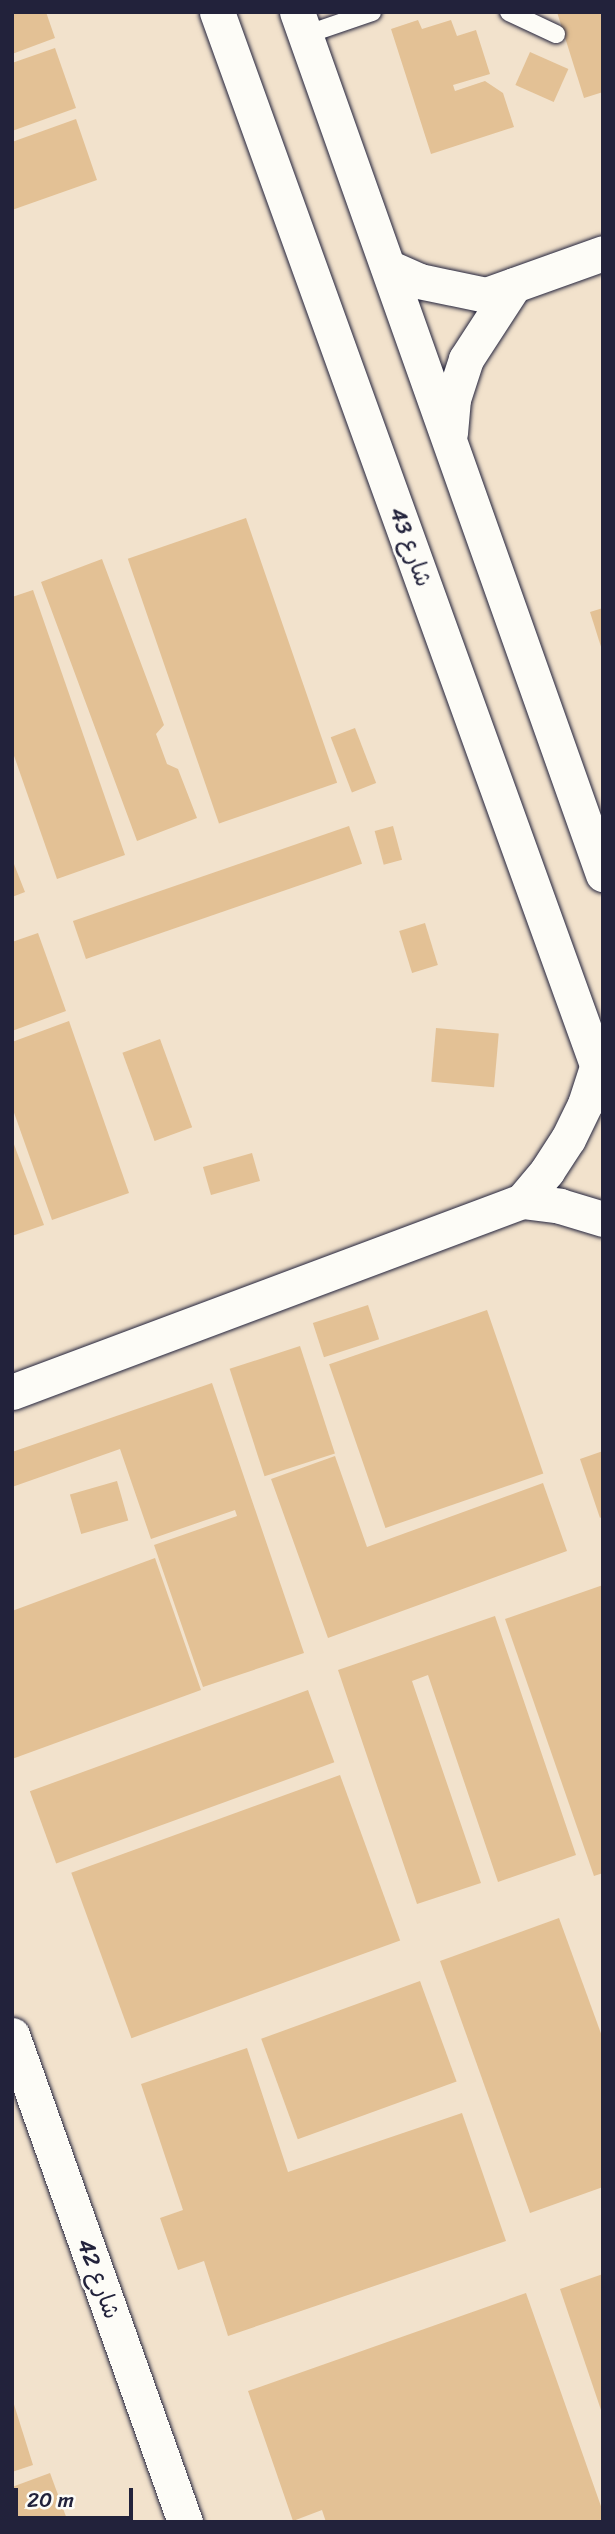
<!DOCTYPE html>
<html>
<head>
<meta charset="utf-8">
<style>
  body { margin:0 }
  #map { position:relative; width:615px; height:2534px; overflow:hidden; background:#f8f0e3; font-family:Sriracha,"Playpen Sans Arabic",sans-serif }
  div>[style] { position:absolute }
  .built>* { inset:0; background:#f2e2cc; transform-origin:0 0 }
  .building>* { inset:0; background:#e3c195; transform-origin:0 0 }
  .roads { filter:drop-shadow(0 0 2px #22223b) drop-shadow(0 0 2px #22223b) }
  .service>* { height:18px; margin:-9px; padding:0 9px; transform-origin:9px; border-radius:9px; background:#fdfcf7 }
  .minor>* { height:35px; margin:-17.5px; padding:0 17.5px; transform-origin:17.5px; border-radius:17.5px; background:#fdfcf7 }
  span { translate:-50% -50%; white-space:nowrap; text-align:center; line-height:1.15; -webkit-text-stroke:5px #fdfcf7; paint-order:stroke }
  .street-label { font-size:23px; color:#22223b }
  .frame { position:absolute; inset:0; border:14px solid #22223b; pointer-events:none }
  .scale { position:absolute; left:14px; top:2488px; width:119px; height:32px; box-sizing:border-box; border:4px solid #22223b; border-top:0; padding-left:9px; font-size:21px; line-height:24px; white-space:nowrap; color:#22223b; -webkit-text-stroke:5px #fdfcf7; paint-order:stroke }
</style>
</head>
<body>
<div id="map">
  <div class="built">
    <i style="left:12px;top:12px;width:591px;height:2510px"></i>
  </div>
  <div class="building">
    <i style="clip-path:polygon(12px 12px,46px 12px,55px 38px,12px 54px)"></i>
    <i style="clip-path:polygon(557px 12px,603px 12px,603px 92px,584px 98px)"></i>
    <i style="clip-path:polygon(418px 20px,422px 29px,451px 20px,457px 36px,476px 30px,490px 74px,453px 85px,455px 91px,485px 81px,503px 93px,514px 127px,431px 154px,391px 29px)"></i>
    <i style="clip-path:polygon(55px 48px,76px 108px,12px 131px,12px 63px)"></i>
    <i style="left:530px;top:52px;width:42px;height:36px;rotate:24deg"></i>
    <i style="clip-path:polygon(76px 119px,97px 180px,12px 210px,12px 142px)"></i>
    <i style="left:246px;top:518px;width:280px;height:125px;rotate:71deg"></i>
    <i style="clip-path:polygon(102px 559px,164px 725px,156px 734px,167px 764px,178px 769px,197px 818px,137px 841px,41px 582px)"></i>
    <i style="clip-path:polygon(33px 590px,125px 855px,57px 879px,12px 750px,12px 597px)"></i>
    <i style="clip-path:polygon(603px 608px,603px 650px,602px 650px,590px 612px)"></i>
    <i style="left:355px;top:728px;width:59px;height:26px;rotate:69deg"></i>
    <i style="left:349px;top:826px;width:40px;height:292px;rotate:71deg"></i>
    <i style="left:393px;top:826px;width:35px;height:19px;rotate:75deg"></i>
    <i style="clip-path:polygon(12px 859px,25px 892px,12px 897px)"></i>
    <i style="left:425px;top:923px;width:44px;height:27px;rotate:73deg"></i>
    <i style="clip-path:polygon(38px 933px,66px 1011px,12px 1031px,12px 942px)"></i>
    <i style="clip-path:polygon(69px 1021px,129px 1193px,52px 1220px,12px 1107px,12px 1042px)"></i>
    <i style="left:436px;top:1028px;width:63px;height:54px;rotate:5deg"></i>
    <i style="left:160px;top:1039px;width:94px;height:40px;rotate:70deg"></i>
    <i style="clip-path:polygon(12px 1139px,44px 1225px,12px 1236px)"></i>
    <i style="left:252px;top:1153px;width:29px;height:51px;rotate:74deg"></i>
    <i style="left:368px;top:1305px;width:36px;height:58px;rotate:72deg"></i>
    <i style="left:487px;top:1310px;width:173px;height:167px;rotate:71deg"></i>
    <i style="left:300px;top:1346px;width:113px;height:74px;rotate:72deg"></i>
    <i style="clip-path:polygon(212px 1383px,304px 1653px,203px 1687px,154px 1545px,237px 1516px,235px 1510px,151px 1539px,120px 1449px,12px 1487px,12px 1452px)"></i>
    <i style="clip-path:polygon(603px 1451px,603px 1516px,600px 1518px,580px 1459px)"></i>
    <i style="clip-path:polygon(335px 1456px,367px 1547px,543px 1483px,567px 1551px,328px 1638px,271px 1479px)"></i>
    <i style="left:117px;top:1481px;width:41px;height:49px;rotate:74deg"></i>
    <i style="clip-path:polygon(155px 1558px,201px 1690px,12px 1759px,12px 1611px)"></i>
    <i style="clip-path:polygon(603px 1585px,603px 1873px,594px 1876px,505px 1619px)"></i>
    <i style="clip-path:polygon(495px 1616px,576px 1855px,498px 1882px,428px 1675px,412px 1681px,481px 1883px,417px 1904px,338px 1670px)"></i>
    <i style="left:308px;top:1690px;width:77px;height:296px;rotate:70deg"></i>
    <i style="left:340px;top:1775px;width:176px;height:286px;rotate:70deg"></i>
    <i style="clip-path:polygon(559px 1918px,603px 2039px,603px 2187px,530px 2213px,440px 1961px)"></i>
    <i style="left:420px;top:1981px;width:107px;height:169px;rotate:70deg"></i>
    <i style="clip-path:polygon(247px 2048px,288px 2172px,462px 2113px,506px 2241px,228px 2336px,204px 2261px,178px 2270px,160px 2218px,183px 2210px,141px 2084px)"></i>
    <i style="clip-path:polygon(603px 2274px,603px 2413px,602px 2413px,560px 2289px)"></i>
    <i style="clip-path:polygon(526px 2293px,603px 2512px,603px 2522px,326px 2522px,322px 2510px,293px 2521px,248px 2391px)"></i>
    <i style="clip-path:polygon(12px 2398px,33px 2465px,12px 2472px)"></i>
    <i style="clip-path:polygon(50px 2473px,68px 2522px,12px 2522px,12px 2487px)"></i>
  </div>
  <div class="roads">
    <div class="service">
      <i style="left:509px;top:12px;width:52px;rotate:25.1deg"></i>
      <i style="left:305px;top:35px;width:71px;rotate:-18.9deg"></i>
    </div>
    <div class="minor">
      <i style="left:217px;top:12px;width:1137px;rotate:70.15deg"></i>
      <i style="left:297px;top:12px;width:915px;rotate:70.46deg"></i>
      <i style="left:388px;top:267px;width:34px;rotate:24deg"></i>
      <i style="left:419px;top:281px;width:68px;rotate:11.8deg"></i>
      <i style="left:486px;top:295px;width:124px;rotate:-19.7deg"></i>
      <i style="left:450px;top:433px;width:34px;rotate:-85deg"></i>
      <i style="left:453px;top:399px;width:42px;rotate:-72deg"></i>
      <i style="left:466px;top:359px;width:88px;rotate:-57deg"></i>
      <i style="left:522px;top:1201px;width:39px;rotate:-50deg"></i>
      <i style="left:547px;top:1171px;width:38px;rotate:-57deg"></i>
      <i style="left:568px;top:1139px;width:39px;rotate:-64deg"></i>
      <i style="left:585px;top:1104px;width:40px;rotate:-72deg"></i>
      <i style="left:12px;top:1392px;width:545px;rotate:-20.53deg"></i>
      <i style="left:522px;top:1201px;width:38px;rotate:7deg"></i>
      <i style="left:560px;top:1206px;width:45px;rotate:16.8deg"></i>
      <i style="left:12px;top:2035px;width:517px;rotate:70.44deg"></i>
    </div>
  </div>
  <div class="street-label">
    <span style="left:410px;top:547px;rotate:70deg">شارع 43</span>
    <span style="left:98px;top:2279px;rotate:70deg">شارع 42</span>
  </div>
  <div class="frame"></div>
  <div class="scale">20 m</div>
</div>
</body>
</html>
